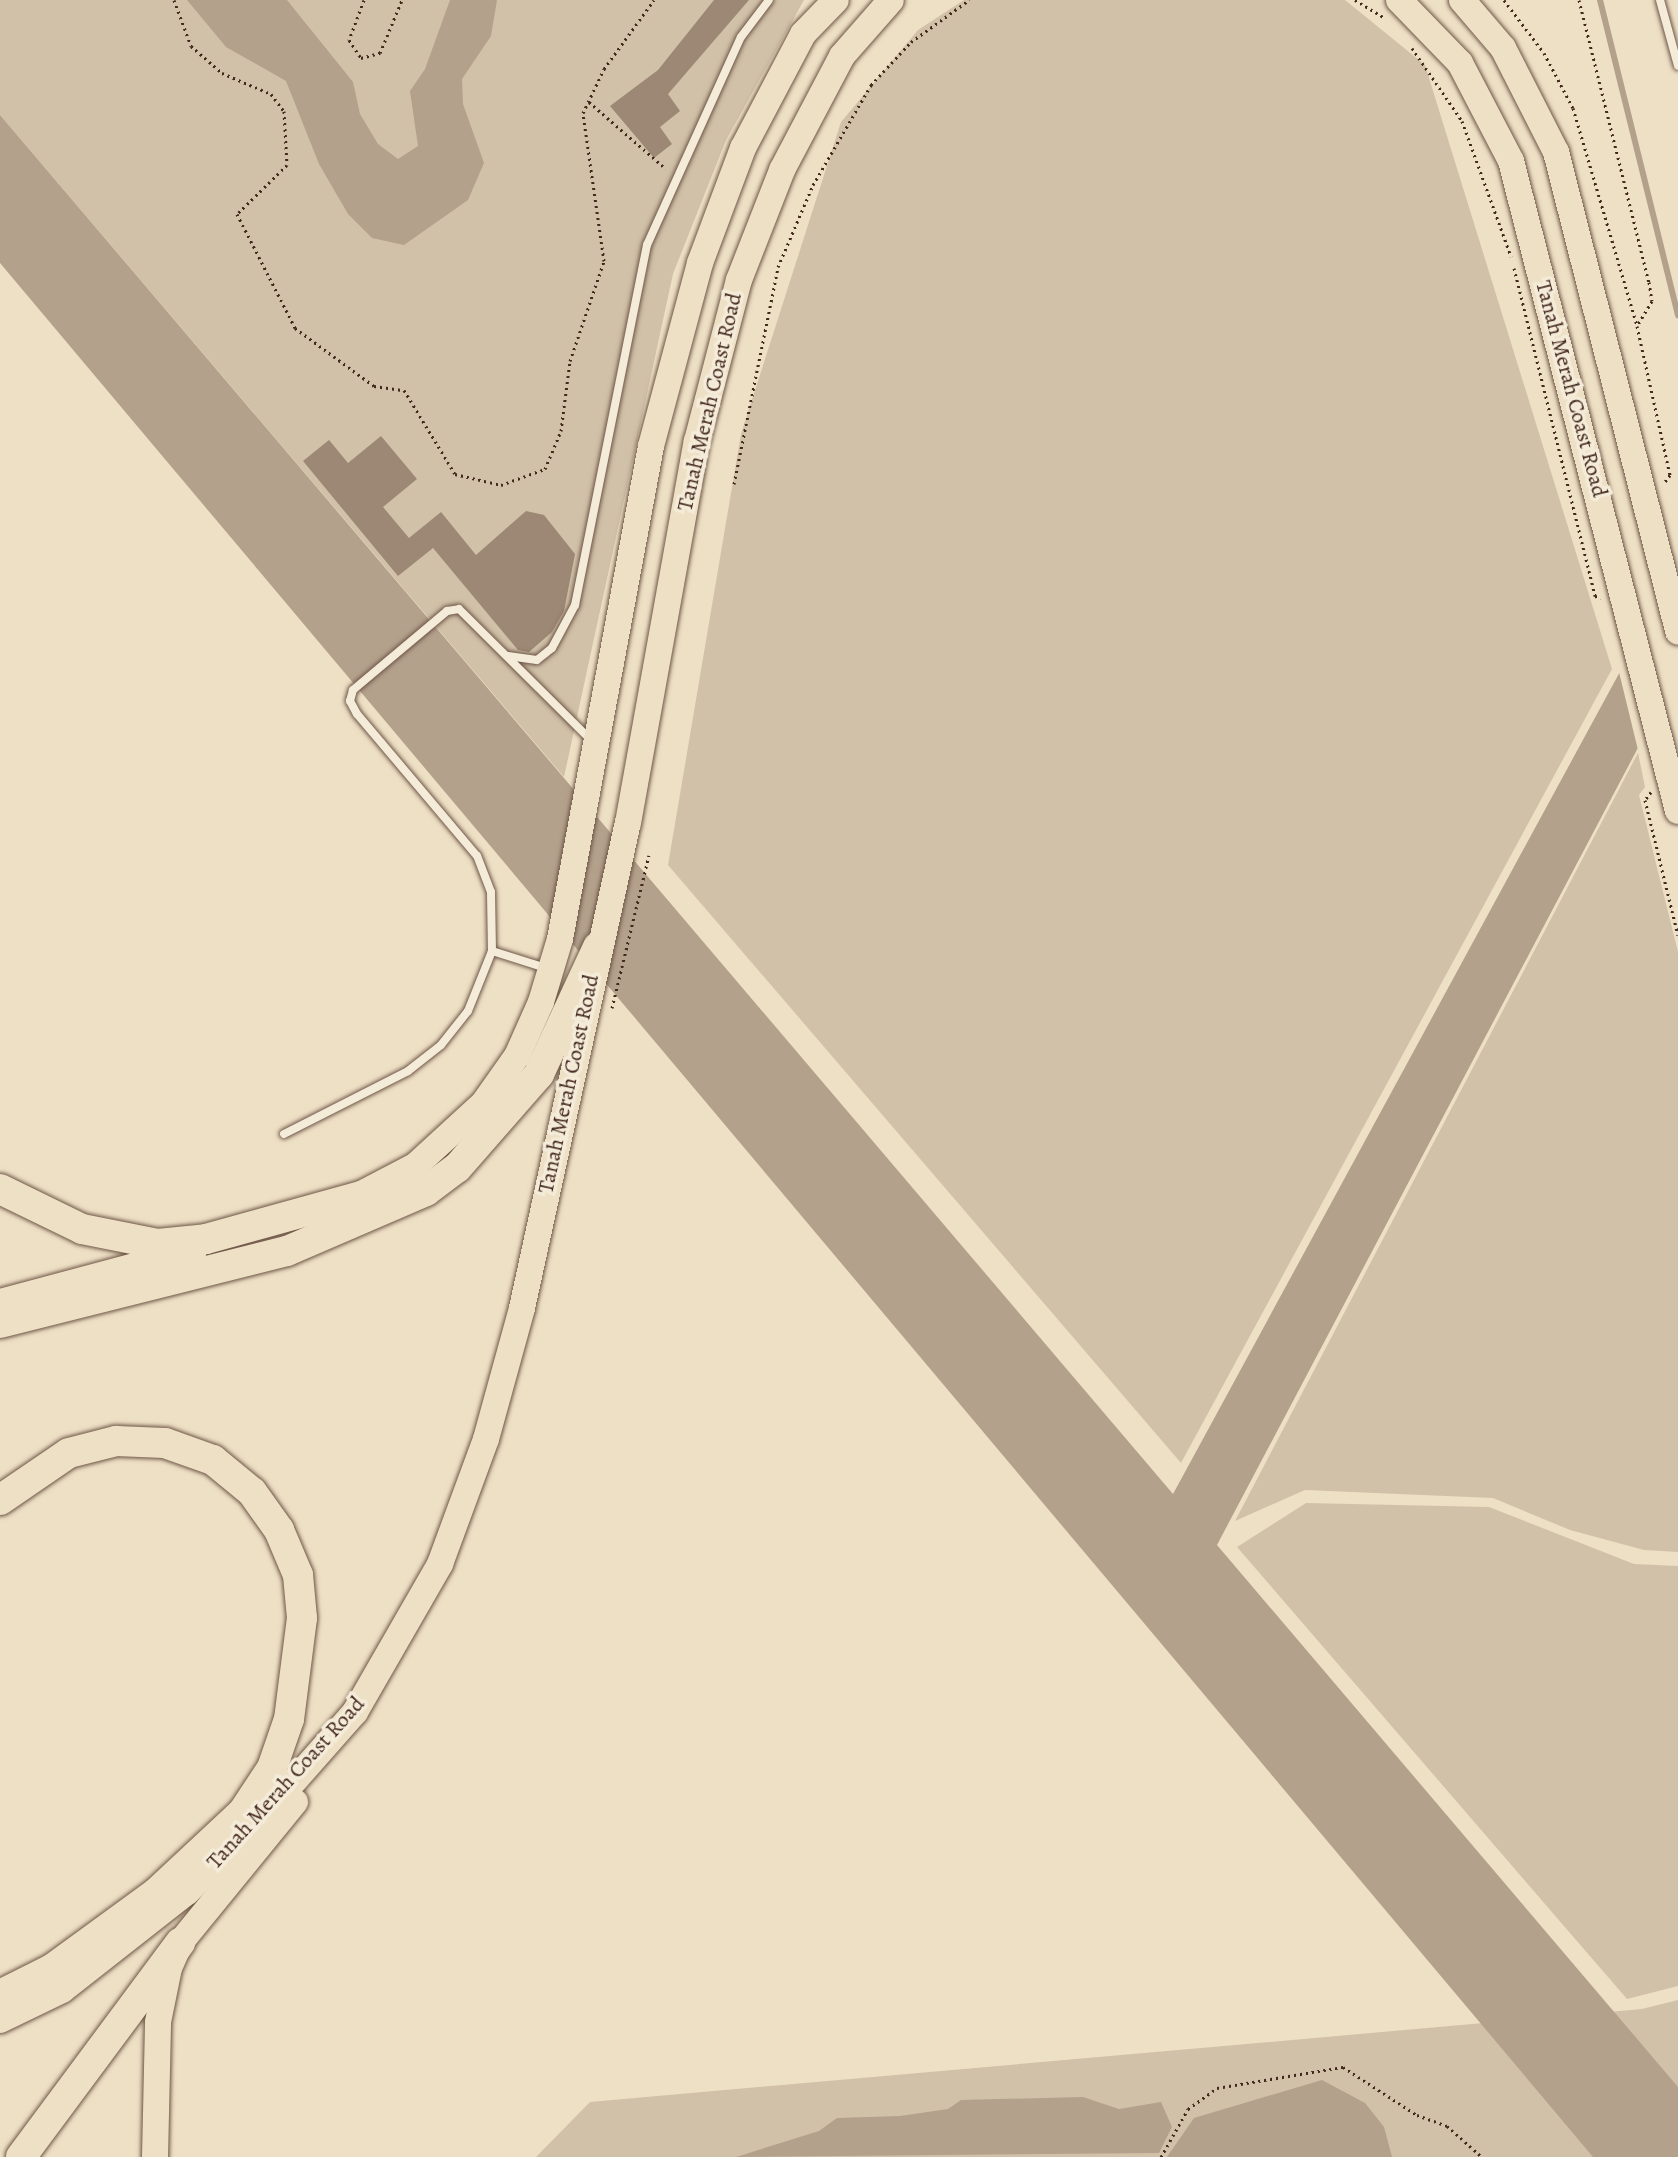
<!DOCTYPE html>
<html>
<head>
<meta charset="utf-8">
<style>
  body { margin:0 }
  #map { position:relative; width:1678px; height:2157px; overflow:hidden; background:#eee0c5; font-family:Alegreya,serif }
  div>[style] { position:absolute }
  .green>* { inset:0; background:#d1c1a8 }
  .water>* { inset:0; background:#b4a18c }
  .pier>* { inset:0; background:#eee0c5 }
  .stream>* { height:6px; margin:-3px; padding:0 3px; transform-origin:3px; border-radius:3px; background:#b4a18c }
  .building>* { inset:0; background:#9c8874 }
  .path>* { height:3px; margin-top:-1.5px; transform-origin:0; background:repeating-linear-gradient(90deg,#43281d 0 2px,transparent 0 6px) }
  .roads { filter:drop-shadow(0 0 2px #6e5647) drop-shadow(0 0 2px #6e5647) }
  .service>* { height:8px; margin:-4px; padding:0 4px; transform-origin:4px; border-radius:4px; background:#f4ebd9 }
  .primary>* { height:26px; margin:-13px; padding:0 13px; transform-origin:13px; border-radius:13px; background:#eee0c5 }
  .motorway>* { height:30px; margin:-15px; padding:0 15px; transform-origin:15px; border-radius:15px; background:#eee0c5 }
  span { translate:-50% -50%; white-space:nowrap; text-align:center; line-height:1.15; -webkit-text-stroke:7px #f4ebd9; paint-order:stroke }
  .street-label { font-size:22px; color:#43281d }
</style>
</head>
<body>
<div id="map">
  <div class="green">
    <i style="clip-path:polygon(0 0,804px 0,726px 140px,673px 274px,564px 777px,0 115px)"></i>
    <i style="clip-path:polygon(964px 0,1345px 0,1425px 65px,1612px 669px,1181px 1463px,668px 865px,741px 434px,841px 122px,918px 30px)"></i>
    <i style="clip-path:polygon(1638px 753px,1645px 787px,1639px 795px,1678px 952px,1678px 1552px,1644px 1550px,1570px 1530px,1493px 1498px,1305px 1490px,1235px 1521px)"></i>
    <i style="clip-path:polygon(1306px 1503px,1489px 1507px,1634px 1564px,1678px 1566px,1678px 1986px,1627px 1999px,1237px 1547px)"></i>
    <i style="clip-path:polygon(1678px 2000px,1678px 2157px,536px 2157px,590px 2102px,1642px 2009px)"></i>
  </div>
  <div class="water">
    <i style="clip-path:polygon(187px 0,287px 0,353px 82px,360px 114px,378px 144px,398px 159px,418px 146px,410px 91px,425px 69px,450px 0,497px 0,491px 36px,462px 79px,463px 104px,484px 163px,468px 200px,404px 245px,372px 238px,348px 214px,319px 164px,286px 81px,226px 47px)"></i>
    <i style="clip-path:polygon(0 115px,1173px 1494px,1678px 565px,1678px 672px,1217px 1545px,1678px 2087px,1678px 2157px,1593px 2157px,0 263px)"></i>
    <i style="clip-path:polygon(1322px 2080px,1365px 2103px,1384px 2127px,1392px 2157px,1167px 2157px,1194px 2118px)"></i>
    <i style="clip-path:polygon(1083px 2097px,1119px 2109px,1161px 2102px,1172px 2127px,1159px 2153px,736px 2157px,819px 2131px,837px 2118px,900px 2116px,948px 2109px,961px 2100px)"></i>
  </div>
  <div class="pier">
    <i style="clip-path:polygon(1678px 561px,1678px 680px,1639px 754px,1618px 668px)"></i>
  </div>
  <div class="stream">
    <i style="left:1600px;top:0;width:325px;rotate:76.1deg"></i>
  </div>
  <div class="building">
    <i style="clip-path:polygon(714px 0,749px 0,668px 94px,680px 111px,660px 127px,672px 144px,654px 158px,610px 106px,658px 70px)"></i>
    <i style="clip-path:polygon(381px 436px,417px 479px,383px 507px,409px 538px,441px 512px,476px 555px,526px 511px,544px 515px,575px 554px,564px 611px,552px 632px,529px 652px,518px 650px,433px 548px,398px 576px,303px 461px,329px 440px,348px 463px)"></i>
  </div>
  <div class="path">
    <i style="left:174px;top:0;width:49px;rotate:69.7deg"></i>
    <i style="left:191px;top:46px;width:41px;rotate:41.1deg"></i>
    <i style="left:222px;top:73px;width:53px;rotate:23.2deg"></i>
    <i style="left:271px;top:94px;width:21px;rotate:53deg"></i>
    <i style="left:284px;top:111px;width:54px;rotate:86.8deg"></i>
    <i style="left:287px;top:165px;width:70px;rotate:135.6deg"></i>
    <i style="left:237px;top:214px;width:128px;rotate:63deg"></i>
    <i style="left:295px;top:328px;width:98px;rotate:36.3deg"></i>
    <i style="left:374px;top:386px;width:30px;rotate:8deg"></i>
    <i style="left:404px;top:390px;width:98px;rotate:58.7deg"></i>
    <i style="left:455px;top:474px;width:47px;rotate:13.4deg"></i>
    <i style="left:501px;top:485px;width:47px;rotate:-20deg"></i>
    <i style="left:545px;top:469px;width:41px;rotate:-67.2deg"></i>
    <i style="left:561px;top:431px;width:71px;rotate:-82.7deg"></i>
    <i style="left:570px;top:361px;width:106px;rotate:-71.2deg"></i>
    <i style="left:604px;top:261px;width:149px;rotate:-98.1deg"></i>
    <i style="left:583px;top:113px;width:49px;rotate:-64.5deg"></i>
    <i style="left:604px;top:69px;width:85px;rotate:-54.1deg"></i>
    <i style="left:364px;top:0;width:43px;rotate:110.6deg"></i>
    <i style="left:349px;top:40px;width:22px;rotate:56deg"></i>
    <i style="left:361px;top:58px;width:20px;rotate:-15deg"></i>
    <i style="left:380px;top:53px;width:57px;rotate:-67.5deg"></i>
    <i style="left:1355px;top:0;width:33px;rotate:31deg"></i>
    <i style="left:1504px;top:0;width:66px;rotate:53deg"></i>
    <i style="left:1544px;top:53px;width:62px;rotate:62.2deg"></i>
    <i style="left:1573px;top:108px;width:227px;rotate:73.6deg"></i>
    <i style="left:1579px;top:0;width:291px;rotate:76.1deg"></i>
    <i style="left:1649px;top:282px;width:19px;rotate:81deg"></i>
    <i style="left:1652px;top:301px;width:29px;rotate:121deg"></i>
    <i style="left:1637px;top:326px;width:153px;rotate:77.5deg"></i>
    <i style="left:1670px;top:475px;width:10px;rotate:127deg"></i>
    <i style="left:1412px;top:48px;width:88px;rotate:55.6deg"></i>
    <i style="left:1462px;top:121px;width:144px;rotate:70.1deg"></i>
    <i style="left:589px;top:102px;width:102px;rotate:41deg"></i>
    <i style="left:1514px;top:268px;width:338px;rotate:76.1deg"></i>
    <i style="left:1595px;top:596px;width:6px;rotate:18deg"></i>
    <i style="left:734px;top:484px;width:221px;rotate:-78.5deg"></i>
    <i style="left:778px;top:267px;width:89px;rotate:-66.9deg"></i>
    <i style="left:813px;top:185px;width:116px;rotate:-59.9deg"></i>
    <i style="left:871px;top:85px;width:59px;rotate:-47.1deg"></i>
    <i style="left:911px;top:42px;width:72px;rotate:-35.9deg"></i>
    <i style="left:1651px;top:792px;width:10px;rotate:127deg"></i>
    <i style="left:1645px;top:800px;width:139px;rotate:76.3deg"></i>
    <i style="left:612px;top:1008px;width:157px;rotate:-76.4deg"></i>
    <i style="left:1161px;top:2157px;width:55px;rotate:-60.6deg"></i>
    <i style="left:1188px;top:2109px;width:36px;rotate:-36deg"></i>
    <i style="left:1217px;top:2088px;width:128px;rotate:-9.5deg"></i>
    <i style="left:1343px;top:2067px;width:88px;rotate:33deg"></i>
    <i style="left:1417px;top:2115px;width:32px;rotate:20deg"></i>
    <i style="left:1447px;top:2126px;width:47px;rotate:41.5deg"></i>
  </div>
  <div class="roads">
    <div class="service">
      <i style="left:1660px;top:0;width:68px;rotate:74.7deg"></i>
      <i style="left:508px;top:656px;width:29px;rotate:8deg"></i>
      <i style="left:537px;top:660px;width:19px;rotate:-39deg"></i>
      <i style="left:552px;top:648px;width:49px;rotate:-61.9deg"></i>
      <i style="left:575px;top:605px;width:367px;rotate:-78.7deg"></i>
      <i style="left:647px;top:245px;width:228px;rotate:-65.7deg"></i>
      <i style="left:741px;top:37px;width:46px;rotate:-52.9deg"></i>
      <i style="left:492px;top:951px;width:57px;rotate:17.5deg"></i>
      <i style="left:284px;top:1134px;width:139px;rotate:-26.9deg"></i>
      <i style="left:408px;top:1071px;width:42px;rotate:-38.2deg"></i>
      <i style="left:441px;top:1045px;width:43px;rotate:-51.5deg"></i>
      <i style="left:468px;top:1011px;width:65px;rotate:-68.2deg"></i>
      <i style="left:492px;top:951px;width:59px;rotate:-91deg"></i>
      <i style="left:491px;top:892px;width:39px;rotate:-111deg"></i>
      <i style="left:477px;top:856px;width:186px;rotate:-130.2deg"></i>
      <i style="left:357px;top:714px;width:15px;rotate:-118deg"></i>
      <i style="left:350px;top:701px;width:11px;rotate:-75deg"></i>
      <i style="left:353px;top:690px;width:123px;rotate:-40deg"></i>
      <i style="left:447px;top:611px;width:12px;rotate:-9deg"></i>
      <i style="left:459px;top:609px;width:187px;rotate:44.8deg"></i>
    </div>
    <div class="primary">
      <i style="left:1399px;top:0;width:88px;rotate:45.9deg"></i>
      <i style="left:1460px;top:63px;width:110px;rotate:62.5deg"></i>
      <i style="left:1511px;top:161px;width:671px;rotate:75.59deg"></i>
      <i style="left:1462px;top:0;width:63px;rotate:49.5deg"></i>
      <i style="left:1503px;top:48px;width:117px;rotate:63deg"></i>
      <i style="left:1556px;top:152px;width:495px;rotate:75.7deg"></i>
      <i style="left:342px;top:1204px;width:82px;rotate:-27.5deg"></i>
      <i style="left:415px;top:1166px;width:92px;rotate:-42.4deg"></i>
      <i style="left:483px;top:1104px;width:59px;rotate:-54.7deg"></i>
      <i style="left:517px;top:1056px;width:59px;rotate:-66deg"></i>
      <i style="left:541px;top:1002px;width:66px;rotate:-73.2deg"></i>
      <i style="left:560px;top:939px;width:501px;rotate:-79.54deg"></i>
      <i style="left:651px;top:446px;width:189px;rotate:-75deg"></i>
      <i style="left:700px;top:263px;width:123px;rotate:-69.5deg"></i>
      <i style="left:743px;top:148px;width:129px;rotate:-62.2deg"></i>
      <i style="left:803px;top:34px;width:47px;rotate:-45.9deg"></i>
      <i style="left:0;top:1302px;width:201px;rotate:-15deg"></i>
      <i style="left:0;top:2020px;width:69px;rotate:-25.8deg"></i>
      <i style="left:62px;top:1990px;width:159px;rotate:-38.1deg"></i>
      <i style="left:187px;top:1892px;width:122px;rotate:-45.3deg"></i>
      <i style="left:273px;top:1805px;width:124px;rotate:-48.6deg"></i>
      <i style="left:355px;top:1712px;width:171px;rotate:-60.1deg"></i>
      <i style="left:440px;top:1564px;width:133px;rotate:-69.8deg"></i>
      <i style="left:486px;top:1439px;width:136px;rotate:-74.6deg"></i>
      <i style="left:522px;top:1308px;width:496px;rotate:-77.7deg"></i>
      <i style="left:628px;top:823px;width:388px;rotate:-79.8deg"></i>
      <i style="left:697px;top:441px;width:166px;rotate:-75.4deg"></i>
      <i style="left:739px;top:280px;width:118px;rotate:-68.6deg"></i>
      <i style="left:782px;top:170px;width:129px;rotate:-62.2deg"></i>
      <i style="left:842px;top:56px;width:74px;rotate:-48.8deg"></i>
      <i style="left:155px;top:2157px;width:135px;rotate:-88.7deg"></i>
      <i style="left:158px;top:2022px;width:55px;rotate:-78.5deg"></i>
      <i style="left:169px;top:1968px;width:27px;rotate:-66deg"></i>
      <i style="left:180px;top:1943px;width:182px;rotate:-50.8deg"></i>
    </div>
    <div class="motorway">
      <i style="left:0;top:1189px;width:91px;rotate:26deg"></i>
      <i style="left:82px;top:1229px;width:77px;rotate:11.2deg"></i>
      <i style="left:158px;top:1244px;width:48px;rotate:-5.9deg"></i>
      <i style="left:206px;top:1239px;width:161px;rotate:-15.5deg"></i>
      <i style="left:0;top:1323px;width:296px;rotate:-14.1deg"></i>
      <i style="left:287px;top:1251px;width:151px;rotate:-23.3deg"></i>
      <i style="left:426px;top:1191px;width:39px;rotate:-37deg"></i>
      <i style="left:457px;top:1168px;width:125px;rotate:-48.9deg"></i>
      <i style="left:539px;top:1074px;width:140px;rotate:-65.1deg"></i>
      <i style="left:0;top:1500px;width:83px;rotate:-34.3deg"></i>
      <i style="left:69px;top:1453px;width:49px;rotate:-14.3deg"></i>
      <i style="left:116px;top:1441px;width:49px;rotate:2.3deg"></i>
      <i style="left:165px;top:1443px;width:51px;rotate:19.5deg"></i>
      <i style="left:213px;top:1460px;width:50px;rotate:39.4deg"></i>
      <i style="left:252px;top:1492px;width:47px;rotate:54.6deg"></i>
      <i style="left:279px;top:1530px;width:49px;rotate:67.1deg"></i>
      <i style="left:298px;top:1575px;width:43px;rotate:84.7deg"></i>
      <i style="left:302px;top:1618px;width:102px;rotate:97.3deg"></i>
      <i style="left:289px;top:1719px;width:52px;rotate:109.1deg"></i>
      <i style="left:272px;top:1768px;width:53px;rotate:123.4deg"></i>
      <i style="left:243px;top:1812px;width:119px;rotate:137deg"></i>
      <i style="left:156px;top:1893px;width:129px;rotate:143.8deg"></i>
      <i style="left:52px;top:1969px;width:58px;rotate:153.4deg"></i>
      <i style="left:21px;top:2157px;width:267px;rotate:-53.4deg"></i>
    </div>
  </div>
  <div class="street-label">
    <span style="left:1571px;top:389px;rotate:75deg">Tanah Merah Coast Road</span>
    <span style="left:710px;top:402px;rotate:-77deg">Tanah Merah Coast Road</span>
    <span style="left:569px;top:1084px;rotate:-78deg">Tanah Merah Coast Road</span>
    <span style="left:286px;top:1783px;rotate:-48deg">Tanah Merah Coast Road</span>
  </div>
</div>
</body>
</html>
